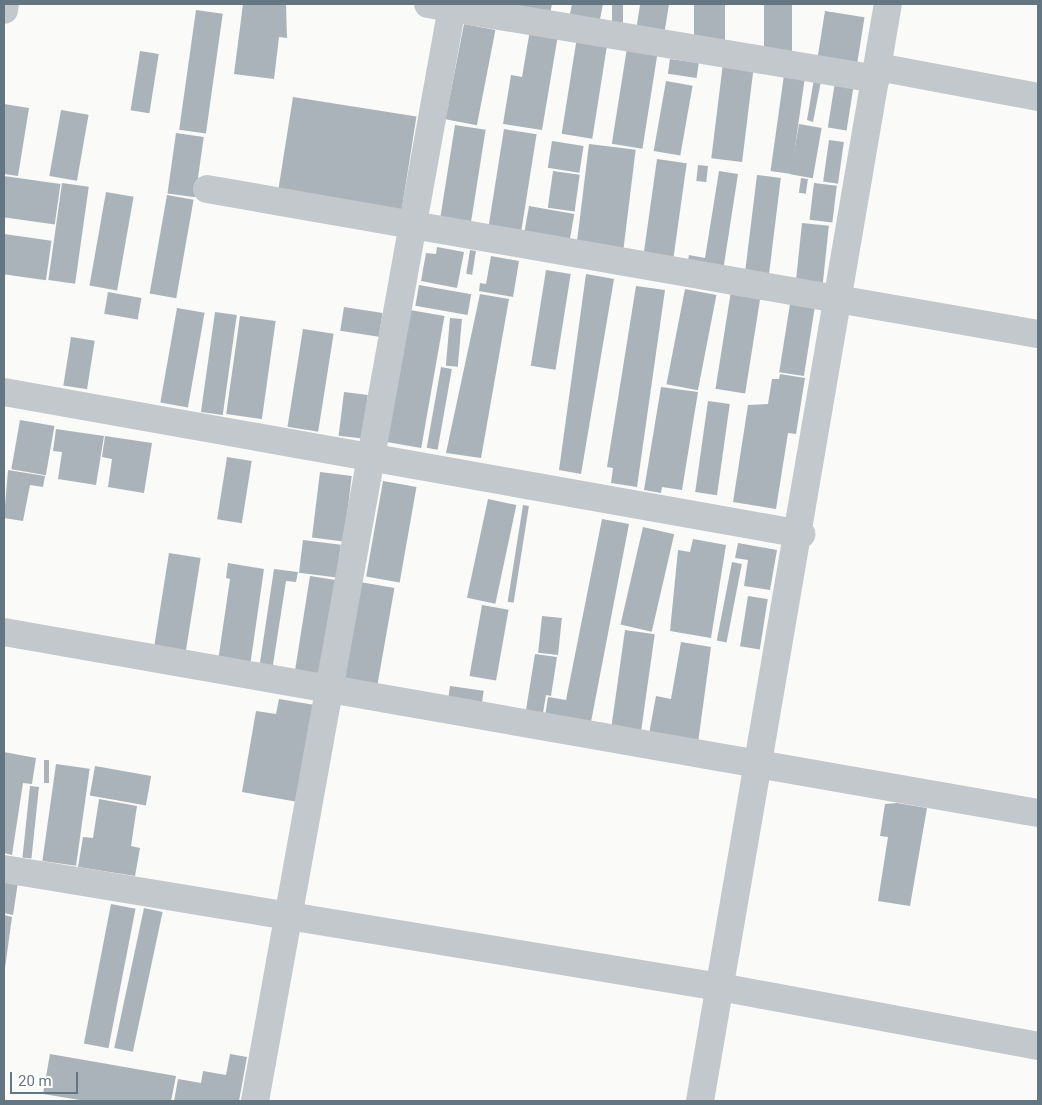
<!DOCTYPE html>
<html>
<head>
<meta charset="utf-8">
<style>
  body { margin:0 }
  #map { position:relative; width:1042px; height:1105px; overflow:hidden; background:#fafaf8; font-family:Roboto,sans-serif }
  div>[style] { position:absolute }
  .building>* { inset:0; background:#aab3b9; transform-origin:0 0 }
  .minor>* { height:28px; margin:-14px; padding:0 14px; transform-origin:14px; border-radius:14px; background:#c3c8cc }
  span { translate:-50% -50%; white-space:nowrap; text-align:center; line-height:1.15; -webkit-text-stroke:5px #fff; paint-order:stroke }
  .frame { position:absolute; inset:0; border:5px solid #657683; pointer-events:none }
  .scale { position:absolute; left:10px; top:1072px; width:68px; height:22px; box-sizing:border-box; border:2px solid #657683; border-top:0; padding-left:6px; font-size:15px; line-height:18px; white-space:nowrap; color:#657683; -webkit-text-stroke:4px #fff; paint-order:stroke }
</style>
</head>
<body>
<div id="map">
  <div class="building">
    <i style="clip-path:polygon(243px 4px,286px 4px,287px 38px,279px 37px,274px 79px,234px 74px)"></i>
    <i style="clip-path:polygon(474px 4px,552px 4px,549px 19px)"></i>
    <i style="clip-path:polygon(572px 4px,603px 4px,598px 29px,568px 24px)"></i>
    <i style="left:612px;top:4px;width:11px;height:26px"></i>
    <i style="clip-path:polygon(669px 4px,663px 42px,635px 37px,640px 5px)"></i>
    <i style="left:694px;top:4px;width:31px;height:37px"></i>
    <i style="left:764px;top:4px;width:28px;height:50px"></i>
    <i style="left:196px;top:10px;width:27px;height:121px;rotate:8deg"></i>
    <i style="left:825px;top:11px;width:40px;height:54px;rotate:9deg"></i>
    <i style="left:464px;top:24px;width:32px;height:97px;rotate:11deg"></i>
    <i style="clip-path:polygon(530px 30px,558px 35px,542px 130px,503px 124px,511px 75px,522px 77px)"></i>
    <i style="left:577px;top:37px;width:31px;height:98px;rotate:9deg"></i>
    <i style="left:627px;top:48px;width:31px;height:97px;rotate:9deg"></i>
    <i style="left:140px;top:51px;width:19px;height:60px;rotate:9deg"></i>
    <i style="left:670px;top:59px;width:29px;height:15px;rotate:8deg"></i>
    <i style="left:723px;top:63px;width:31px;height:96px;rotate:7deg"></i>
    <i style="left:784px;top:75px;width:21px;height:97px;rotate:8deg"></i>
    <i style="clip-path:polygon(814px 79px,821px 81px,813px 122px,807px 120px)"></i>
    <i style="left:666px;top:81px;width:27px;height:71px;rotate:10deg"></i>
    <i style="left:835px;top:82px;width:19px;height:46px;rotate:9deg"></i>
    <i style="left:293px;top:97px;width:125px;height:97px;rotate:9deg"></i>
    <i style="clip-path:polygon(4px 104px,29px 108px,18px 176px,4px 174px)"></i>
    <i style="left:61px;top:110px;width:28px;height:67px;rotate:10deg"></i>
    <i style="left:799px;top:124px;width:23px;height:51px;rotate:10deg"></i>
    <i style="left:455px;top:125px;width:31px;height:97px;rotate:9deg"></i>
    <i style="left:504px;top:129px;width:33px;height:100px;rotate:9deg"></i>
    <i style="left:176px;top:133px;width:28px;height:61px;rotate:8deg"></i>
    <i style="left:829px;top:140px;width:15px;height:42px;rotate:8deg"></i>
    <i style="left:552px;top:141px;width:32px;height:27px;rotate:9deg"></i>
    <i style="left:589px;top:144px;width:47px;height:100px;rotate:7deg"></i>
    <i style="left:657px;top:159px;width:30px;height:98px;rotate:8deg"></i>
    <i style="left:698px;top:165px;width:10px;height:16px;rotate:6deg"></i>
    <i style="left:553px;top:171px;width:27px;height:37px;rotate:8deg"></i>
    <i style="clip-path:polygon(719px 171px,738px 174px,723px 271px,687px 265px,689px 255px,705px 258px)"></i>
    <i style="left:757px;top:175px;width:24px;height:98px;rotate:7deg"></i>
    <i style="left:4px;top:176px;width:57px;height:41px;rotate:8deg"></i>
    <i style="left:801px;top:178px;width:7px;height:15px;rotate:8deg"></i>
    <i style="left:62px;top:183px;width:27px;height:98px;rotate:8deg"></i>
    <i style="left:814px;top:183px;width:23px;height:37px;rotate:7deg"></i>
    <i style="left:106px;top:192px;width:28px;height:95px;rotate:10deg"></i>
    <i style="left:167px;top:195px;width:27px;height:100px;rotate:10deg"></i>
    <i style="left:529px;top:206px;width:46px;height:29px;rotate:10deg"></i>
    <i style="left:802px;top:223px;width:27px;height:59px;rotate:6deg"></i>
    <i style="left:4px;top:234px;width:48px;height:40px;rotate:8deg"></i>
    <i style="clip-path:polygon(437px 247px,464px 252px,457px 288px,421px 281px,426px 253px,436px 254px)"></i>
    <i style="left:470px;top:250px;width:6px;height:24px;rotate:9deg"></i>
    <i style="clip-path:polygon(491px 256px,519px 261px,513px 297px,479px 291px,480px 283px,486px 284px)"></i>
    <i style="left:546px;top:270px;width:25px;height:97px;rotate:9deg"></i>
    <i style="clip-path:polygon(586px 274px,614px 279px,581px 474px,559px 470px)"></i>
    <i style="left:419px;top:285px;width:53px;height:21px;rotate:10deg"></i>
    <i style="clip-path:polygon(636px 286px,665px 290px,637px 487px,611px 483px,613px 468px,607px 467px)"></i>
    <i style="left:685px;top:289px;width:32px;height:97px;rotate:11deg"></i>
    <i style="left:731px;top:291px;width:30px;height:99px;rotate:9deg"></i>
    <i style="left:108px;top:292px;width:34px;height:22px;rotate:10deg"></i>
    <i style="clip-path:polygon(480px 294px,509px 299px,481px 458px,446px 453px)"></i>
    <i style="left:790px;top:304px;width:25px;height:69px;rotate:9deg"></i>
    <i style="left:344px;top:307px;width:39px;height:24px;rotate:9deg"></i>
    <i style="left:177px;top:308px;width:28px;height:96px;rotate:10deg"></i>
    <i style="left:410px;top:310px;width:35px;height:134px;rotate:10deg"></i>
    <i style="left:215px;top:312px;width:22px;height:101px;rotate:8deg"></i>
    <i style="left:240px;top:316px;width:36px;height:99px;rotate:8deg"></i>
    <i style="left:450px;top:318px;width:12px;height:48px;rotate:5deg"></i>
    <i style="left:303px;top:329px;width:31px;height:99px;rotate:9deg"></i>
    <i style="left:71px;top:337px;width:24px;height:49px;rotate:9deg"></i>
    <i style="left:441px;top:367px;width:11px;height:82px;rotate:10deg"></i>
    <i style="clip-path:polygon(780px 374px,805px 378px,796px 434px,788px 433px,776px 509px,733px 502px,748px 405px,768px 404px,772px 379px,779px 379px)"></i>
    <i style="clip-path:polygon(661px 387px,698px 392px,682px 490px,662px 487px,661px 493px,644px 490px)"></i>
    <i style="left:344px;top:392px;width:24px;height:44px;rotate:7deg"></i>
    <i style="left:708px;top:401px;width:22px;height:92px;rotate:8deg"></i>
    <i style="left:20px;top:420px;width:35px;height:50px;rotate:10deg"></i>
    <i style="clip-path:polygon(56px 429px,104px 436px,96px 485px,58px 479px,62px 452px,53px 451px)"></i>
    <i style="clip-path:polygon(105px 436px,152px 443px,144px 493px,108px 487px,112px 459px,102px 457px)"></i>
    <i style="left:227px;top:457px;width:25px;height:63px;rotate:9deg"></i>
    <i style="clip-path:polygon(8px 470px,45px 476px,43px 487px,30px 485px,23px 521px,4px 518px)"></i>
    <i style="left:320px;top:472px;width:32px;height:66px;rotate:7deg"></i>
    <i style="left:383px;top:481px;width:34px;height:97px;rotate:10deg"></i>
    <i style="left:488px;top:499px;width:29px;height:101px;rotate:12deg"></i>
    <i style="left:523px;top:505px;width:6px;height:98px;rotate:9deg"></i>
    <i style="clip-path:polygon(602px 519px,629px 524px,591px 722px,545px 716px,548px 697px,566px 700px)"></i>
    <i style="left:643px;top:527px;width:32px;height:100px;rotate:13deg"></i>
    <i style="clip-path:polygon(693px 539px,726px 545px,711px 638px,670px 631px,678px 550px,690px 552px)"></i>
    <i style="left:303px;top:540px;width:38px;height:33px;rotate:7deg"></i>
    <i style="clip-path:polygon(738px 543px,777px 550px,770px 590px,744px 586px,748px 560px,735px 558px)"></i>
    <i style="left:169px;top:553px;width:32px;height:98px;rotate:9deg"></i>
    <i style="left:732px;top:562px;width:10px;height:80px;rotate:11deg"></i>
    <i style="clip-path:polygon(228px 563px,264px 569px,250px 666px,218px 661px,230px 579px,226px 578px)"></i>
    <i style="clip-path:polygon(274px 569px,298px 572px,296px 582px,286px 581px,272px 671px,259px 669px)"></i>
    <i style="left:310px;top:576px;width:26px;height:101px;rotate:9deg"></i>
    <i style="left:360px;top:582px;width:35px;height:98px;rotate:10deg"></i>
    <i style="left:748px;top:596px;width:20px;height:51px;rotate:9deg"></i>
    <i style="left:482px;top:605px;width:27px;height:72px;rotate:10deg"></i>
    <i style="left:542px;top:616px;width:20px;height:37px;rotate:6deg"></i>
    <i style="left:625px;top:630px;width:30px;height:98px;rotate:8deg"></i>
    <i style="clip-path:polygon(681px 642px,711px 647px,698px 743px,649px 734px,656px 696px,671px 699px)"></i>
    <i style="clip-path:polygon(535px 654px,557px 657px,551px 696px,546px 695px,543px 713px,526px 710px)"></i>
    <i style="left:450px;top:686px;width:34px;height:12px;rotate:8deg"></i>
    <i style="clip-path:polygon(279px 699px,315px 705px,298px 802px,242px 792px,256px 711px,276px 714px)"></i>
    <i style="clip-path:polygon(4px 752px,36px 758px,32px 784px,23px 783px,12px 855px,4px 853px)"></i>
    <i style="left:44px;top:760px;width:5px;height:23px"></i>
    <i style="left:56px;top:764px;width:34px;height:98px;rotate:8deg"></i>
    <i style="left:95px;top:766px;width:57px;height:30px;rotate:10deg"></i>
    <i style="left:30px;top:786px;width:9px;height:72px;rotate:6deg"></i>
    <i style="clip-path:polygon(99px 799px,137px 806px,131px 846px,140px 848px,135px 876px,78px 867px,83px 837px,93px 838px)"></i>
    <i style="clip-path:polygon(897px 803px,927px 808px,910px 906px,878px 901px,888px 837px,880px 836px,885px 804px)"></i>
    <i style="clip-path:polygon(4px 880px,18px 882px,13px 915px,4px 913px)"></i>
    <i style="left:111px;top:904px;width:25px;height:142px;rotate:11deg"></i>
    <i style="left:144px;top:908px;width:19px;height:143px;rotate:12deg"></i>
    <i style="clip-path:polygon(4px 915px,12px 917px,5px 968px,4px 968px)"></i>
    <i style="clip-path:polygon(50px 1054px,176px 1076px,171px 1101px,86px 1101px,43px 1094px)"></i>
    <i style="clip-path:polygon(230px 1054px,247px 1057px,239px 1101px,174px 1101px,178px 1079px,201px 1083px,203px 1071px,226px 1075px)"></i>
  </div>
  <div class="minor">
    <i style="left:428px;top:4px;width:454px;rotate:9.5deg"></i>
    <i style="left:4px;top:10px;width:6px;rotate:-81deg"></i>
    <i style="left:878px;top:67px;width:163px;rotate:10.6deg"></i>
    <i style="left:207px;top:189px;width:844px;rotate:9.9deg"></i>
    <i style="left:4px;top:392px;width:810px;rotate:10.1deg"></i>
    <i style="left:4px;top:632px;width:1050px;rotate:9.93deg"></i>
    <i style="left:4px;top:869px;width:726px;rotate:9.36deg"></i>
    <i style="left:720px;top:987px;width:323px;rotate:10.5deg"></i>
    <i style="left:255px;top:1101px;width:1112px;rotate:-79.79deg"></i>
    <i style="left:700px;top:1101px;width:1113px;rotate:-80.28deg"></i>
  </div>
  <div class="frame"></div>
  <div class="scale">20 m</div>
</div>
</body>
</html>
